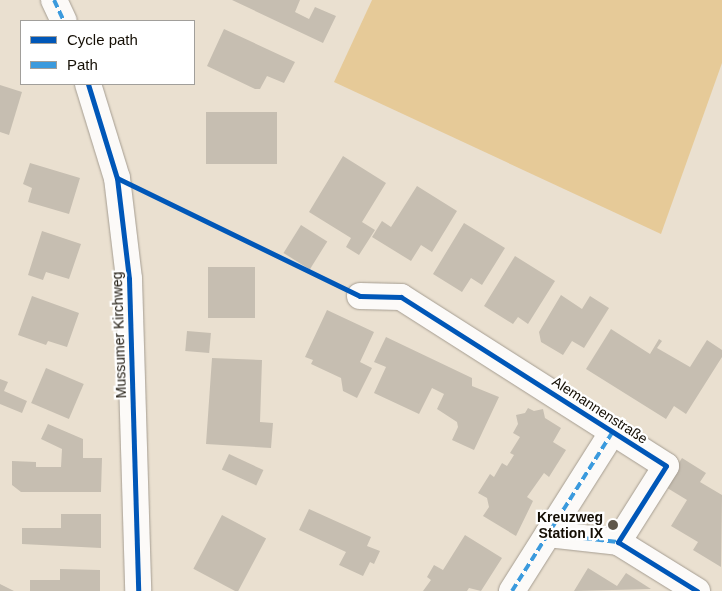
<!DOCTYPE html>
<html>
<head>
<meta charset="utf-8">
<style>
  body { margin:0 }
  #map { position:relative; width:722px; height:591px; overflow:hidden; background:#eae0d0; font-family:Arial,sans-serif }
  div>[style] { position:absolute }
  .green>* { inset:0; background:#e6ca98 }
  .building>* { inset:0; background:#c6beb1; transform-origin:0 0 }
  .roads { filter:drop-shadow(0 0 1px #a59d91) drop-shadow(0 0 1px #a59d91) }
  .minor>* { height:26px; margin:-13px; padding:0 13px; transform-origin:13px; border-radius:13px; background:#fcfaf8 }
  .quiet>* { height:4px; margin-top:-2px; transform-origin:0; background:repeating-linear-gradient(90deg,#3b9add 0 8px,transparent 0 12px) }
  .cycleway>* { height:5px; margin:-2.5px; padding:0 2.5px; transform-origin:2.5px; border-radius:2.5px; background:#0057b8 }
  .dots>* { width:14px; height:14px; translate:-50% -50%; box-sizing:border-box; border:2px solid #fff; border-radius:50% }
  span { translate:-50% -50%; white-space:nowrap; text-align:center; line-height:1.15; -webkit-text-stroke:4.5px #fff; paint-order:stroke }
  .street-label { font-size:14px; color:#150f05 }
  .poi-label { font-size:14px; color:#150f05; font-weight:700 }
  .right { translate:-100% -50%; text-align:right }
  .legend { position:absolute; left:20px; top:20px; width:175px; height:65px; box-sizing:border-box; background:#fff; border:1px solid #a19f9b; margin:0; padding:6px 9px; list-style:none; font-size:15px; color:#150f05 }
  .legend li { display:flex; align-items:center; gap:10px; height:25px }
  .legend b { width:25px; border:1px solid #a19f9b }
</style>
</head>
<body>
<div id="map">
  <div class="green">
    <i style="clip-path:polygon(372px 0,722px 0,722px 63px,661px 234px,334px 82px)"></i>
  </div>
  <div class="building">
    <i style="clip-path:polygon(232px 0,300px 0,295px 12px,309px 19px,315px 7px,336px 16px,323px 43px)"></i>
    <i style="clip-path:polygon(224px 29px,295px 62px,284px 83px,267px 76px,260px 89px,255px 89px,207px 66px)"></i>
    <i style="clip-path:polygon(0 85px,22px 92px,9px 135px,0 132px)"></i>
    <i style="left:277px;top:112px;width:52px;height:71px;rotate:90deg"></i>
    <i style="clip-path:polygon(343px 156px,386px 183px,362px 222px,375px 230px,359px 255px,346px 247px,351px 238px,309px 212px)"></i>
    <i style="clip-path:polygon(30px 163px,80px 178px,69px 214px,28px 202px,32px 188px,23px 184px)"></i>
    <i style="clip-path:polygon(417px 186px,457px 211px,432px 252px,421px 245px,411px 261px,372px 237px,382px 221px,391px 227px)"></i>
    <i style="clip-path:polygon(464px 223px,505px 248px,482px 285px,471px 278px,462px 292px,433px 274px)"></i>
    <i style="left:301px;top:225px;width:31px;height:33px;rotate:32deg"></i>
    <i style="clip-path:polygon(42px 231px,81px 244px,69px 279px,46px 272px,43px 280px,28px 275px)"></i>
    <i style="clip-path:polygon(515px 256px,555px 281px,528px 324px,518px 317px,513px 324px,484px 306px)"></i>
    <i style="left:208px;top:267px;width:47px;height:51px"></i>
    <i style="clip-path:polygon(561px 295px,582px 309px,590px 296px,609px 308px,584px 348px,572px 341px,563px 355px,541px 342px,539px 332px)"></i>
    <i style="clip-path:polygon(32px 296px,79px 313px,67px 347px,48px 341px,46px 345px,18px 335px)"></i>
    <i style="clip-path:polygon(327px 310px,374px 332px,360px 362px,372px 368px,357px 398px,343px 391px,341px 378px,311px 364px,313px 360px,305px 357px)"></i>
    <i style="clip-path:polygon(611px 329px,650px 354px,659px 339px,662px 341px,657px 348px,690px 367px,707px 340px,722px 350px,722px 357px,686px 414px,674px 406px,666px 419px,586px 369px)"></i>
    <i style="left:187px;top:331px;width:24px;height:20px;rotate:5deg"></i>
    <i style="clip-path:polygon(386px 337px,472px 378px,472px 386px,499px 397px,474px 450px,452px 440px,458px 427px,457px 422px,437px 409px,444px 394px,432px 388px,419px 414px,374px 393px,386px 367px,374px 362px)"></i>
    <i style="clip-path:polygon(212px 358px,262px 360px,260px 422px,273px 423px,271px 448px,206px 444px)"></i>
    <i style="left:46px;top:368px;width:41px;height:38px;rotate:23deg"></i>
    <i style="clip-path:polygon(0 379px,8px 382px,4px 391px,27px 401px,22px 413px,0 404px)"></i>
    <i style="clip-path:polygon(528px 408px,534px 411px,543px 409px,545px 418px,561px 428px,553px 442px,566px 450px,549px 477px,544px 473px,527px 497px,533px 501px,516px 536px,483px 516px,489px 507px,487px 498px,478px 493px,490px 474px,494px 477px,502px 463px,507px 466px,514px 455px,510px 453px,520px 437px,513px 433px,518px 424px,516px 415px,525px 413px)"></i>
    <i style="clip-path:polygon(48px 424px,83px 439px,83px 458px,102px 458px,101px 492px,21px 492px,12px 485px,12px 461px,36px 462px,36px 467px,61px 467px,62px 449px,41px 439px)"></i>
    <i style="left:229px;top:454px;width:38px;height:17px;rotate:25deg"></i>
    <i style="clip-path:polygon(682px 458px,706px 473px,700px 482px,722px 495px,721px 567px,693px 550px,698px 542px,671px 526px,687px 500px,664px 486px)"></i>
    <i style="clip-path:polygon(309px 509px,371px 537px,367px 546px,380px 551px,374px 564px,370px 562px,363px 576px,339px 565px,346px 552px,299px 530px)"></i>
    <i style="clip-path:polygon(61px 514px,101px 514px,101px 548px,22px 544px,22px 528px,61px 528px)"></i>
    <i style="left:222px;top:515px;width:50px;height:61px;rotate:28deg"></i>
    <i style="clip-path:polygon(465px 535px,502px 558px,481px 591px,469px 588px,467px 591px,423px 591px,431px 580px,427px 577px,434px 565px,443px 570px)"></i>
    <i style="clip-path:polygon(588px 568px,617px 586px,626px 573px,651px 589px,574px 591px)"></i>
    <i style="clip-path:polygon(60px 569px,100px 570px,100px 591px,30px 591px,30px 580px,60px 580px)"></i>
    <i style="clip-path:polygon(0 584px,14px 591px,0 591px)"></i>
  </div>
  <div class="roads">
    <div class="minor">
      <i style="left:54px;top:0;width:23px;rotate:65deg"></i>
      <i style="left:88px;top:84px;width:98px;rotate:72.9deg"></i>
      <i style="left:117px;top:178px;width:102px;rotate:83.2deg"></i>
      <i style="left:129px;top:279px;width:312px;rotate:88.3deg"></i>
      <i style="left:360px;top:296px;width:41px;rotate:1.4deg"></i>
      <i style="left:401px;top:297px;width:314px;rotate:32.5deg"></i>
      <i style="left:666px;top:466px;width:90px;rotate:122.3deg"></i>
      <i style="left:618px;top:542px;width:93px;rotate:31.8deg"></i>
      <i style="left:548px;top:534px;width:70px;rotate:6.5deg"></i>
      <i style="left:512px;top:591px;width:189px;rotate:-57.7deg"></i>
    </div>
  </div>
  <div class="quiet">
    <i style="left:54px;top:0;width:23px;rotate:65deg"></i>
    <i style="left:548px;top:534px;width:70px;rotate:6.5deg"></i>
    <i style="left:512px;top:591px;width:189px;rotate:-57.7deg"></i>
  </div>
  <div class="cycleway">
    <i style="left:88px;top:84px;width:98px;rotate:72.9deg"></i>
    <i style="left:117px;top:178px;width:102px;rotate:83.2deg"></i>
    <i style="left:129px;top:279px;width:312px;rotate:88.3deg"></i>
    <i style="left:117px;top:178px;width:270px;rotate:25.9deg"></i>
    <i style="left:360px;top:296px;width:41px;rotate:1.4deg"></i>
    <i style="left:401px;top:297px;width:314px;rotate:32.5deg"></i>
    <i style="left:666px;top:466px;width:90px;rotate:122.3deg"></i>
    <i style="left:618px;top:542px;width:93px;rotate:31.8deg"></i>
  </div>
  <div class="dots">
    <i style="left:613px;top:525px;background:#60584c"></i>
  </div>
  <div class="street-label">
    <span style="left:119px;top:335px;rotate:-92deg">Mussumer Kirchweg</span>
    <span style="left:600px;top:410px;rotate:33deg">Alemannenstraße</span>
  </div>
  <div class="poi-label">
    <span class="right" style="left:603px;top:525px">Kreuzweg<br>Station IX</span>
  </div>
  <ul class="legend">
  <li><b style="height:6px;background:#0057b8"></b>Cycle path</li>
  <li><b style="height:6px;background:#3b9add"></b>Path</li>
  </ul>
</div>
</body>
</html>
